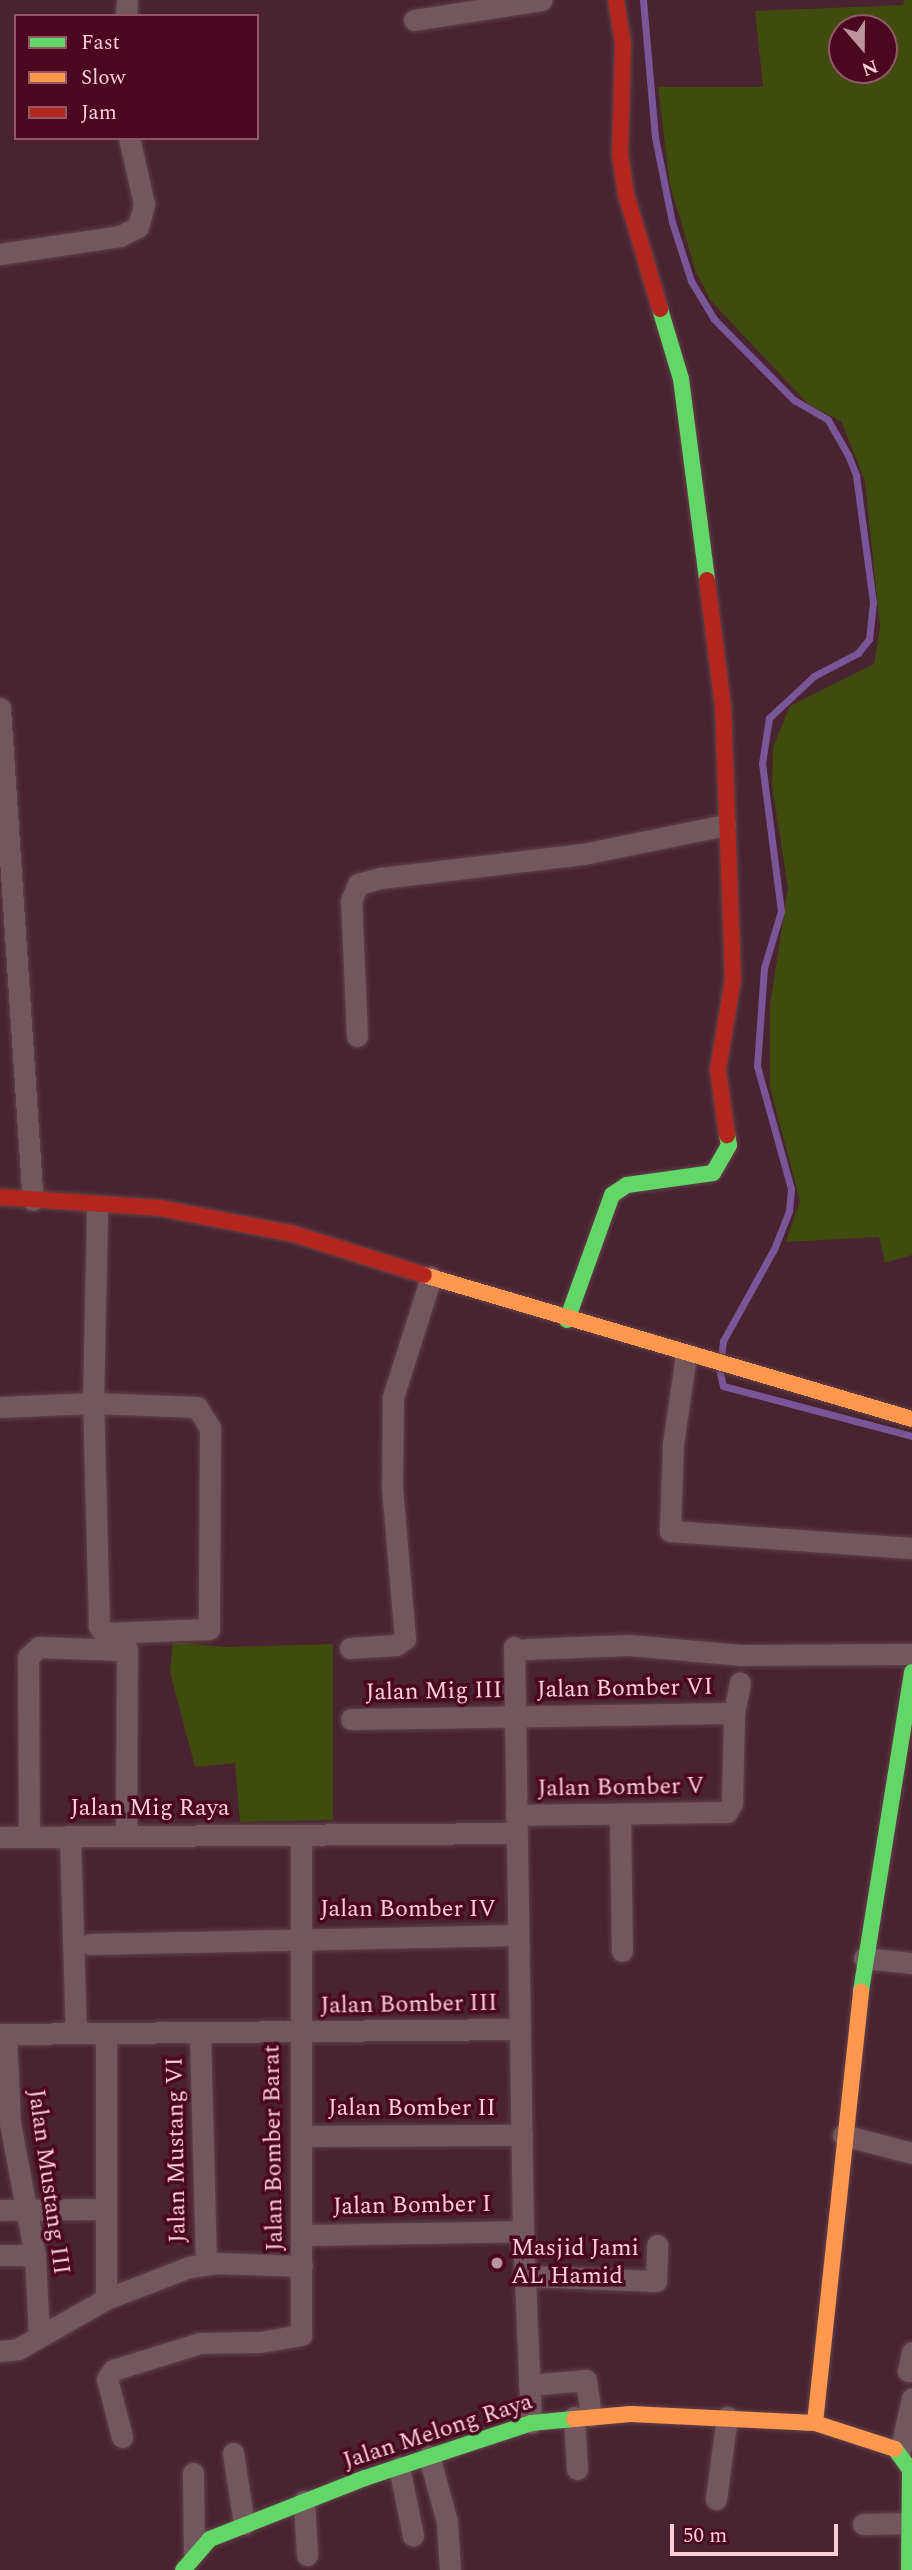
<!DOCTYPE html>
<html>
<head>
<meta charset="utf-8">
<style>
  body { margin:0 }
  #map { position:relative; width:912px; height:2570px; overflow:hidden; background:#492330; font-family:Spectral,serif }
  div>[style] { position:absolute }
  .green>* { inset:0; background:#3f4c0e }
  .stream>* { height:7px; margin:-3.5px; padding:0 3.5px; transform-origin:3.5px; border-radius:3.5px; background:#795697 }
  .roads { filter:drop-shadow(0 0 2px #60424a) drop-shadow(0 0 2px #60424a) }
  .street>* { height:21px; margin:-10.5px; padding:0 10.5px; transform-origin:10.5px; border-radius:10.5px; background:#72575e }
  .fast>* { height:16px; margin:-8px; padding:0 8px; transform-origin:8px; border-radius:8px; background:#63d668 }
  .slow>* { height:16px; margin:-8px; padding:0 8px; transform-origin:8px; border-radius:8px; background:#ff974d }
  .jam>* { height:16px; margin:-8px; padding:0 8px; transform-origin:8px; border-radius:8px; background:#b3261e }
  .dots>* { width:19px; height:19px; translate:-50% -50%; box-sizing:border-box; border:4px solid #4c0720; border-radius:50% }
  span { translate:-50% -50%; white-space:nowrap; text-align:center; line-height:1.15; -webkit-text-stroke:7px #4c0720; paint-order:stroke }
  .street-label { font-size:24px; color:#faced6 }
  .poi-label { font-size:24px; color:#faced6 }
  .left { translate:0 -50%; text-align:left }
  .legend { position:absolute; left:14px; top:14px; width:245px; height:126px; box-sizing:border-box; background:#4c0720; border:2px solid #925769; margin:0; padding:9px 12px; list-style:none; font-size:21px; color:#faced6 }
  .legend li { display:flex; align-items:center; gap:14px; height:35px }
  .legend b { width:35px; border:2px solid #925769 }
  .north { position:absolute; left:828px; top:14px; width:70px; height:70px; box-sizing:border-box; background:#4c0720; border:2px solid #925769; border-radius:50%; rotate:160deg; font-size:19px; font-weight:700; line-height:28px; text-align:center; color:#faced6 }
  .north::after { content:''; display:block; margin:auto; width:24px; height:32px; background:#bc929c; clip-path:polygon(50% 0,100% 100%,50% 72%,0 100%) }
  .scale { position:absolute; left:670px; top:2524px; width:168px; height:32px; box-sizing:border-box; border:4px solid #faced6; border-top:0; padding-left:9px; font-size:21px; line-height:24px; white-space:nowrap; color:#faced6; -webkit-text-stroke:5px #4c0720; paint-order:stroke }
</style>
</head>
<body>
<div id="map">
  <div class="green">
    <i style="clip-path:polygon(evenodd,904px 0,912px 0,912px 1255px,885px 1263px,879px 1237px,786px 1242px,800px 1201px,770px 1087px,770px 1005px,788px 888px,772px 786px,773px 747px,790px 706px,874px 664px,880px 627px,865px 481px,841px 421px,809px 405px,711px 301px,696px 272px,670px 185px,658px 87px,763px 87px,755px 11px,903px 5px,904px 0,842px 28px,884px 28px,884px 70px,842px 70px,842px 28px)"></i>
    <i style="clip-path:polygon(173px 1642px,224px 1647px,333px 1644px,333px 1820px,240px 1822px,235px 1763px,195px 1767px,170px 1672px)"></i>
  </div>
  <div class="stream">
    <i style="left:643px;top:0;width:138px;rotate:85deg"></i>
    <i style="left:655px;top:137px;width:87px;rotate:78.7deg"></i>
    <i style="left:672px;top:222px;width:62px;rotate:72.1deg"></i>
    <i style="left:691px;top:281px;width:44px;rotate:58.8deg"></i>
    <i style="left:714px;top:319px;width:114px;rotate:45.4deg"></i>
    <i style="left:794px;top:400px;width:39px;rotate:30deg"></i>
    <i style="left:828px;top:420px;width:40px;rotate:60.3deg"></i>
    <i style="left:848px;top:455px;width:22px;rotate:68deg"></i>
    <i style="left:856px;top:475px;width:128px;rotate:82.4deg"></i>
    <i style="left:873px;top:602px;width:37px;rotate:96deg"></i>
    <i style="left:869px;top:639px;width:18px;rotate:128deg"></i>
    <i style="left:858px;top:653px;width:50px;rotate:152.4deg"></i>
    <i style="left:814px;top:676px;width:62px;rotate:137deg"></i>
    <i style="left:769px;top:718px;width:46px;rotate:98.8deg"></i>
    <i style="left:762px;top:763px;width:149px;rotate:82.7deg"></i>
    <i style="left:781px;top:911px;width:59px;rotate:106.6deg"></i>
    <i style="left:764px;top:968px;width:98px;rotate:94.1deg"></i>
    <i style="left:757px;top:1066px;width:128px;rotate:74.5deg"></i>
    <i style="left:791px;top:1189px;width:22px;rotate:95deg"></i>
    <i style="left:789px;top:1211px;width:41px;rotate:111.5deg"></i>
    <i style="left:774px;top:1249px;width:105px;rotate:119deg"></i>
    <i style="left:723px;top:1341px;width:16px;rotate:97deg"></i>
    <i style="left:720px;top:1373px;width:13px;rotate:77deg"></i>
    <i style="left:723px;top:1386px;width:196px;rotate:14.8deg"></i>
  </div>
  <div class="roads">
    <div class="street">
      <i style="left:126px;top:16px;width:16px;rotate:-86deg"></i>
      <i style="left:414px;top:20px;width:129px;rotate:-8.9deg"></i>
      <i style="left:0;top:254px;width:121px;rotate:-8.5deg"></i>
      <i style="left:120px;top:236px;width:20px;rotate:-27deg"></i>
      <i style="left:138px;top:227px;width:24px;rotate:-75deg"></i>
      <i style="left:144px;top:204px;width:68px;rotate:-102.8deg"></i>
      <i style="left:0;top:708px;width:493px;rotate:86.2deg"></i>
      <i style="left:357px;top:1036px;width:135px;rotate:-92.5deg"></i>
      <i style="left:351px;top:901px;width:18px;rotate:-68deg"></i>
      <i style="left:358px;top:884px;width:24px;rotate:-15deg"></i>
      <i style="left:381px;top:878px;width:203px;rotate:-6.8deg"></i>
      <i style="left:583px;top:854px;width:145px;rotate:-11.5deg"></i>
      <i style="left:686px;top:1355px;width:90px;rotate:98.3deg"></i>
      <i style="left:673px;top:1444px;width:87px;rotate:92deg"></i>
      <i style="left:670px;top:1531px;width:243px;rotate:4deg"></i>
      <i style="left:0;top:1407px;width:93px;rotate:-2.5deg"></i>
      <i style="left:93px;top:1403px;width:104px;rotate:2.2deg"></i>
      <i style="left:197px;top:1407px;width:25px;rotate:58deg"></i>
      <i style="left:210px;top:1428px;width:201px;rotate:90.3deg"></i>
      <i style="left:209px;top:1629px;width:105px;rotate:177.8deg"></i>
      <i style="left:104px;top:1633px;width:9px;rotate:-126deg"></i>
      <i style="left:99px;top:1626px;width:223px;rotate:-91.5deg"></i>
      <i style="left:93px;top:1403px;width:197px;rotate:-88.8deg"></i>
      <i style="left:514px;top:1647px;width:584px;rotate:89.12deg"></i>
      <i style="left:523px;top:2231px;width:192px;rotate:87.6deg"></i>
      <i style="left:350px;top:1648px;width:46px;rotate:-3.7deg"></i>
      <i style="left:396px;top:1645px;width:11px;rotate:-34deg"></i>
      <i style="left:405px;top:1639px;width:153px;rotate:-94.9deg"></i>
      <i style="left:392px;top:1487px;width:90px;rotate:-89.4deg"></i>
      <i style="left:393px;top:1397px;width:126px;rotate:-72.4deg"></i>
      <i style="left:527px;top:1649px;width:102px;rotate:-2.2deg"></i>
      <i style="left:629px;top:1645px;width:111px;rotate:5.1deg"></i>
      <i style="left:740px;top:1655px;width:172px;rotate:-0.3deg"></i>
      <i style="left:351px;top:1719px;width:383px;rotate:-0.9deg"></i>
      <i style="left:620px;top:1814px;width:137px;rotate:89.2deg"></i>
      <i style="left:516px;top:1815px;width:211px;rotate:-0.8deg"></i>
      <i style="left:727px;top:1812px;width:10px;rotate:-61deg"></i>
      <i style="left:732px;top:1803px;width:90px;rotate:-88.7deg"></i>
      <i style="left:734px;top:1713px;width:31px;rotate:-79deg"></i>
      <i style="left:29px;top:1836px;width:179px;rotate:-90.3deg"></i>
      <i style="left:28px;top:1657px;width:15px;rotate:-42deg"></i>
      <i style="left:39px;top:1647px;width:88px;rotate:2deg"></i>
      <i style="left:127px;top:1650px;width:185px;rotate:90.3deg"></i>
      <i style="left:70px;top:1836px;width:197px;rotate:88.3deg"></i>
      <i style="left:0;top:1837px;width:516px;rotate:-0.44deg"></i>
      <i style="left:90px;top:1944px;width:428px;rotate:-1.2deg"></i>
      <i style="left:864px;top:1958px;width:48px;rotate:5.9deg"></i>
      <i style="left:0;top:2034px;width:520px;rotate:-0.55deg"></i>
      <i style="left:200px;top:2034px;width:230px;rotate:88.5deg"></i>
      <i style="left:6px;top:2035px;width:88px;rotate:87.4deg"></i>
      <i style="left:10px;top:2123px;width:134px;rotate:79.3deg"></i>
      <i style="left:35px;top:2255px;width:82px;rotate:87.2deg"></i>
      <i style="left:843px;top:2135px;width:71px;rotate:14.6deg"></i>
      <i style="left:302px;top:2136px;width:220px;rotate:-0.3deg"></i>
      <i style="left:0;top:2210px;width:105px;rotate:-0.5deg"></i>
      <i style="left:303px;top:2235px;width:220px;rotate:-1deg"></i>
      <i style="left:0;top:2255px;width:35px"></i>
      <i style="left:526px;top:2276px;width:130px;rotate:2.2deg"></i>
      <i style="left:656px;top:2281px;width:36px;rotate:-88deg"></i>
      <i style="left:106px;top:2299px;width:266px;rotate:-90deg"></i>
      <i style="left:0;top:2351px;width:18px;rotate:-6deg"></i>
      <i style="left:18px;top:2349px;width:101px;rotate:-29.6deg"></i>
      <i style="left:106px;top:2299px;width:89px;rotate:-21.1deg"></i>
      <i style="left:189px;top:2267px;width:27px;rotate:-8deg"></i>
      <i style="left:216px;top:2263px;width:86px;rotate:2deg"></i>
      <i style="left:912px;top:2352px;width:19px;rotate:102deg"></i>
      <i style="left:908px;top:2371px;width:4px"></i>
      <i style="left:529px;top:2385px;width:57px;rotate:-5deg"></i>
      <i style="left:586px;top:2380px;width:36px;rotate:82deg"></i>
      <i style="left:574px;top:2417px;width:52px;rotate:86.7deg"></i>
      <i style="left:122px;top:2437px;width:60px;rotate:-104.5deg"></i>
      <i style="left:107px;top:2379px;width:11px;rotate:-56deg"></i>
      <i style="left:113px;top:2370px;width:91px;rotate:-17.2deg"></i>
      <i style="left:200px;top:2343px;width:60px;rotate:-1deg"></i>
      <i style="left:260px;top:2342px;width:42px;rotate:-9.7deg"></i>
      <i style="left:301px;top:2335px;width:500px;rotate:-90deg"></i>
      <i style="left:900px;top:2452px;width:55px;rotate:-77.5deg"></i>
      <i style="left:233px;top:2453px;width:72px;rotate:81.2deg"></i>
      <i style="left:429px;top:2456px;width:68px;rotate:74.7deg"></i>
      <i style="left:447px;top:2522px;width:48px;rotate:86.4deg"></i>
      <i style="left:399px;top:2467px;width:70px;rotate:78.5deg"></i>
      <i style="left:193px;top:2473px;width:80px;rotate:89.3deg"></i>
      <i style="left:716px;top:2499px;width:83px;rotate:-82.4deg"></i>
      <i style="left:304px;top:2501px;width:54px;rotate:86.8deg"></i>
      <i style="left:863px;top:2524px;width:48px;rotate:-1.2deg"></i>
    </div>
    <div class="fast">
      <i style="left:660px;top:309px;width:73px;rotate:73.3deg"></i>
      <i style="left:681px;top:379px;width:203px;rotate:82.6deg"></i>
      <i style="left:567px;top:1320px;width:133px;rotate:-70.2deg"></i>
      <i style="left:612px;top:1195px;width:18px;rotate:-34deg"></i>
      <i style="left:627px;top:1185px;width:87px;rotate:-7.9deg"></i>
      <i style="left:713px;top:1173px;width:32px;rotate:-60deg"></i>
      <i style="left:729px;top:1145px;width:10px;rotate:-101deg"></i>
      <i style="left:861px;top:1991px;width:323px;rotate:-80.9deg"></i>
      <i style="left:895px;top:2449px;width:26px;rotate:54deg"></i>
      <i style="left:910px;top:2470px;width:100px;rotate:90.6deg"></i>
      <i style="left:183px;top:2570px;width:41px;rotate:-48.9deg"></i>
      <i style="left:210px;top:2539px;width:167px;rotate:-21.5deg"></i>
      <i style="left:365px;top:2478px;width:175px;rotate:-18.3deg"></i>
      <i style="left:531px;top:2423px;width:43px;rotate:-5.3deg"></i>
    </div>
    <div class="slow">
      <i style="left:424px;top:1275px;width:509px;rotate:16.44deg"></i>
      <i style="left:574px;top:2419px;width:57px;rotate:-5deg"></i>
      <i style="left:631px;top:2414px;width:184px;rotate:2.8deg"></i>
      <i style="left:815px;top:2423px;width:84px;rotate:18deg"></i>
      <i style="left:815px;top:2423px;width:434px;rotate:-83.9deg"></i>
    </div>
    <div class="jam">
      <i style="left:616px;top:0;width:44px;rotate:80.8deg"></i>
      <i style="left:623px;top:43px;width:111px;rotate:91.5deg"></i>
      <i style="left:620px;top:154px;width:40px;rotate:81.5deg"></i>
      <i style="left:626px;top:194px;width:120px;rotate:73.5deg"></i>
      <i style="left:707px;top:580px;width:127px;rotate:82.8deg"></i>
      <i style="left:723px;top:706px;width:273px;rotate:87.9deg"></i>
      <i style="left:733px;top:979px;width:92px;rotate:99.4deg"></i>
      <i style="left:718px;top:1070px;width:66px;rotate:82.1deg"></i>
      <i style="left:0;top:1197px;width:160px;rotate:3.9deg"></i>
      <i style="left:160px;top:1208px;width:136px;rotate:11deg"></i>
      <i style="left:294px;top:1234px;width:136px;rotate:17.5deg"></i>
    </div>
  </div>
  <div class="dots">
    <i style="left:497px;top:2263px;background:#bc929c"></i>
  </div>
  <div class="street-label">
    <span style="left:625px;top:1689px;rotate:-1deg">Jalan Bomber VI</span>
    <span style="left:434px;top:1692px;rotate:-1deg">Jalan Mig III</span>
    <span style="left:621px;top:1788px;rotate:-1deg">Jalan Bomber V</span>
    <span style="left:150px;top:1809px">Jalan Mig Raya</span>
    <span style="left:408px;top:1910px">Jalan Bomber IV</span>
    <span style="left:409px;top:2005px;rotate:-1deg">Jalan Bomber III</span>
    <span style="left:412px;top:2109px">Jalan Bomber II</span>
    <span style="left:274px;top:2148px;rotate:-91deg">Jalan Bomber Barat</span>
    <span style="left:177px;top:2150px;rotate:-91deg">Jalan Mustang VI</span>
    <span style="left:48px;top:2182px;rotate:82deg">Jalan Mustang III</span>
    <span style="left:412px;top:2206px;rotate:-1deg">Jalan Bomber I</span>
    <span style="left:438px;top:2432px;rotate:-18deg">Jalan Melong Raya</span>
  </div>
  <div class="poi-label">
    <span class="left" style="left:511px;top:2263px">Masjid Jami<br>AL Hamid</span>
  </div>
  <ul class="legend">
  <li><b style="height:9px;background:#63d668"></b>Fast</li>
  <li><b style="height:9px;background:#ff974d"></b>Slow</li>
  <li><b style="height:9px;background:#b3261e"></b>Jam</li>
  </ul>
  <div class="north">N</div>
  <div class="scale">50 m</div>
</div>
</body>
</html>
